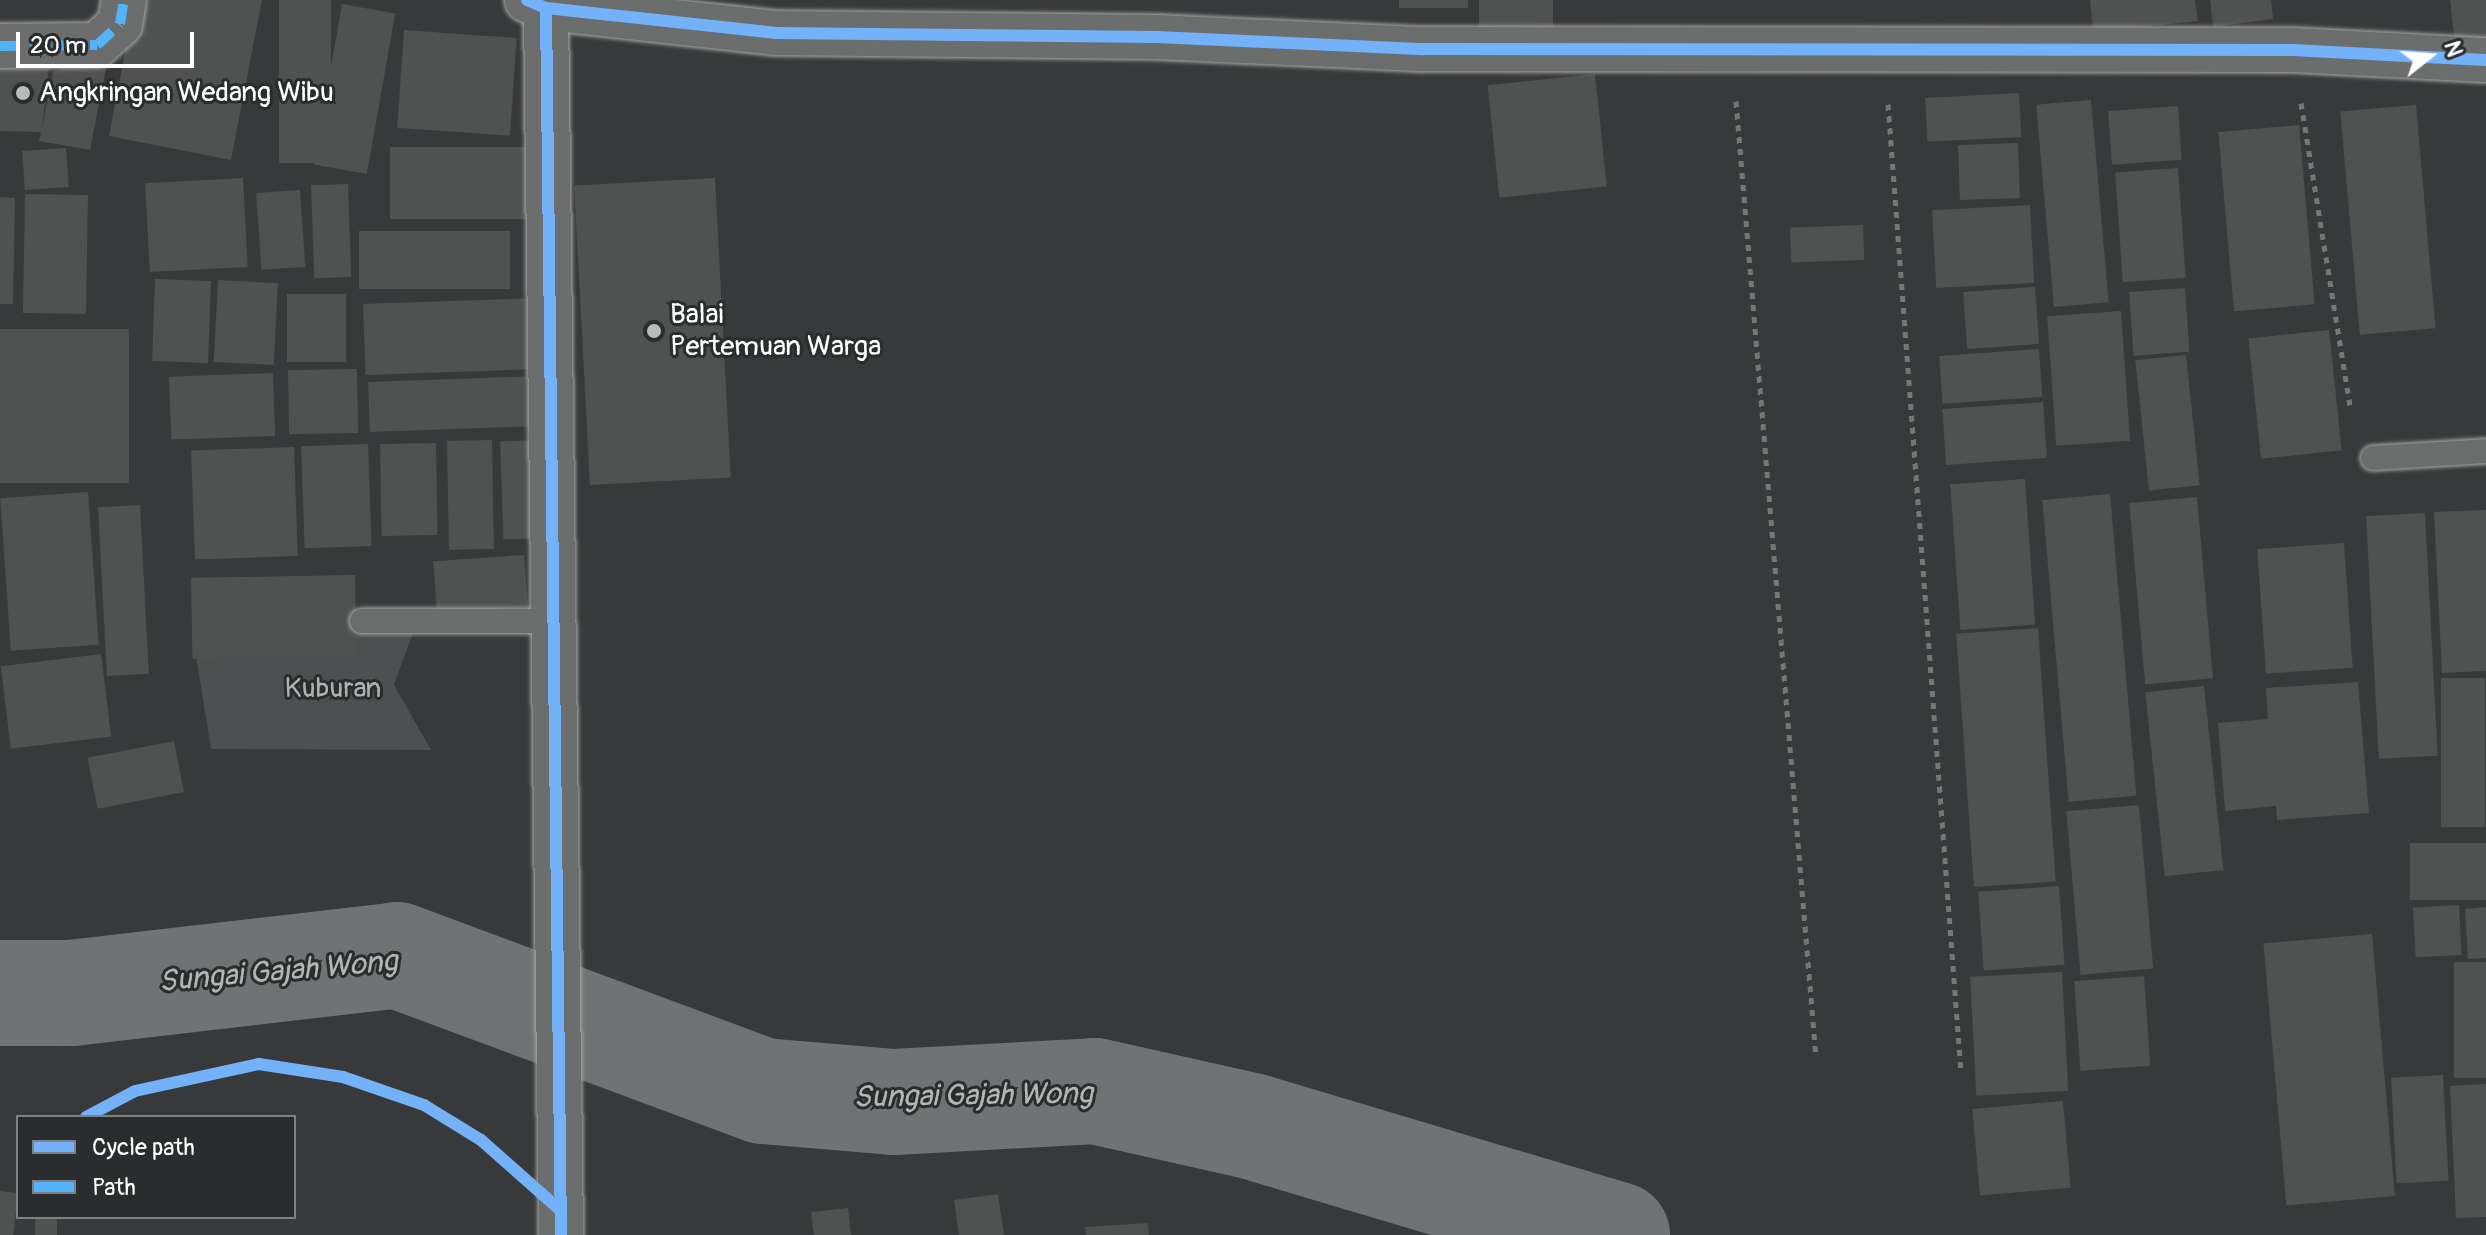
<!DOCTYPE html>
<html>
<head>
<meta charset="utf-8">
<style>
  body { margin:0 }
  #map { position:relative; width:2486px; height:1235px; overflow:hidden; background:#38393a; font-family:Pangolin,sans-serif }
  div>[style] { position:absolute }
  .green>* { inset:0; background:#4d4f50 }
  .river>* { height:106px; margin:-53px; padding:0 53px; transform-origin:53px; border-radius:53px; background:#707273 }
  .building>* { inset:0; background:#505151; transform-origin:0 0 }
  .path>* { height:5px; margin-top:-2.5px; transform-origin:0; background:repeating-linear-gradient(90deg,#757676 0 6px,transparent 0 12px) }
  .roads { filter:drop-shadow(0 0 2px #a5a6a6) drop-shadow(0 0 2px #a5a6a6) }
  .service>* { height:24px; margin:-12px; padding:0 12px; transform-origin:12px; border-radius:12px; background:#6c6d6d }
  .minor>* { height:44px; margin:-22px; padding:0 22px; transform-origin:22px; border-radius:22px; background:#6c6d6d }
  .quiet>* { height:10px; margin-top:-5px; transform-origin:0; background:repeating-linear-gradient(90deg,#52b3f8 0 20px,transparent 0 30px) }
  .cycleway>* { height:12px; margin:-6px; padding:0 6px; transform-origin:6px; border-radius:6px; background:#73b2f8 }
  .dots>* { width:22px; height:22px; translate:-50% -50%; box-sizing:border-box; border:4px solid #2a2d2e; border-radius:50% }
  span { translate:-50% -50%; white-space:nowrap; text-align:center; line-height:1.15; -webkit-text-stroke:6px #2a2d2e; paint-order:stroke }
  .poi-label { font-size:28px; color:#fff }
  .left { translate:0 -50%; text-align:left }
  .park-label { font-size:28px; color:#b0b2b2 }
  .water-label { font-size:30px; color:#b4b5b5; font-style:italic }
  .legend { position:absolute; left:16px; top:1115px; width:280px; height:104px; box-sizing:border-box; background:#2a2d2e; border:2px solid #7f8182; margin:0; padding:10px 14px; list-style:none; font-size:24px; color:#fff }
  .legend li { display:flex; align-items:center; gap:16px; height:40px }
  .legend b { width:40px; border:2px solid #7f8182 }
  .north { position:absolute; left:2390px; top:16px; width:80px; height:80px; -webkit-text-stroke:6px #2a2d2e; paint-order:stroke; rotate:73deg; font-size:22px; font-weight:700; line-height:32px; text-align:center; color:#fff }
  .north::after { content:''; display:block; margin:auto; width:28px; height:36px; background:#fff; clip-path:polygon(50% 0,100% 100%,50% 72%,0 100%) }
  .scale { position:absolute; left:16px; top:32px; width:178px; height:36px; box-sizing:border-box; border:4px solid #fff; border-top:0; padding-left:10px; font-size:24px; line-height:28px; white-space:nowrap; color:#fff; -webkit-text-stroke:6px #2a2d2e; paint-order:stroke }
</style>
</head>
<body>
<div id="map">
  <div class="green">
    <i style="clip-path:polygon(415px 627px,394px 685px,431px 750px,211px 749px,192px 632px)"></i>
  </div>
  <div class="river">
    <i style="left:0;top:993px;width:71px"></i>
    <i style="left:71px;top:993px;width:328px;rotate:-6.6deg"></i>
    <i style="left:397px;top:955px;width:390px;rotate:20.4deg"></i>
    <i style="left:763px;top:1091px;width:131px;rotate:4.8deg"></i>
    <i style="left:894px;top:1102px;width:201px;rotate:-3.1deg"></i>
    <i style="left:1095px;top:1091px;width:160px;rotate:12.6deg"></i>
    <i style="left:1251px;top:1126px;width:382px;rotate:16.6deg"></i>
  </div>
  <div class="building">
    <i style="clip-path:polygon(135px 0,262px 0,231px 160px,109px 136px)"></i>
    <i style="left:279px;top:0;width:52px;height:163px"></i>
    <i style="left:1399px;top:0;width:69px;height:8px"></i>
    <i style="left:1479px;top:0;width:74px;height:36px"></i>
    <i style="clip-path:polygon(2090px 0,2195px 0,2198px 21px,2093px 32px)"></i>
    <i style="clip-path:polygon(2210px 0,2271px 0,2273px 19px,2213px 27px)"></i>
    <i style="clip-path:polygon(2450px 0,2486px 0,2486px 47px,2456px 51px)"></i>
    <i style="left:342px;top:4px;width:54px;height:163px;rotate:10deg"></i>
    <i style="left:404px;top:30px;width:113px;height:98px;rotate:4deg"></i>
    <i style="clip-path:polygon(109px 53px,90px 150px,39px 141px,41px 132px,0 131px,0 54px,50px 56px,42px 129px,53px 72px)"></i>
    <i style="left:1595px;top:74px;width:113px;height:108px;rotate:84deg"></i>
    <i style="left:2019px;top:93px;width:44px;height:94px;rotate:87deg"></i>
    <i style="left:2091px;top:100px;width:203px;height:55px;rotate:85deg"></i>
    <i style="left:2416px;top:105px;width:224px;height:76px;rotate:85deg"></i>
    <i style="left:2178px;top:106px;width:54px;height:70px;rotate:86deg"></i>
    <i style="left:2299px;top:125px;width:180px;height:81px;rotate:85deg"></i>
    <i style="left:2018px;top:143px;width:55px;height:60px;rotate:88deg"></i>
    <i style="left:390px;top:147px;width:143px;height:72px"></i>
    <i style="left:66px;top:148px;width:39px;height:44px;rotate:86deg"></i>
    <i style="left:2178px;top:168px;width:110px;height:63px;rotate:86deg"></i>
    <i style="left:243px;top:178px;width:89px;height:98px;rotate:87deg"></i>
    <i style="left:715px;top:178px;width:300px;height:141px;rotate:87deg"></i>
    <i style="left:348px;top:184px;width:93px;height:37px;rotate:88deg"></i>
    <i style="left:300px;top:190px;width:77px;height:44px;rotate:86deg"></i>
    <i style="left:25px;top:194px;width:63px;height:119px;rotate:1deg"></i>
    <i style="clip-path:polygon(0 197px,15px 198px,13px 304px,0 304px)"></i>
    <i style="left:2030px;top:205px;width:78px;height:98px;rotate:87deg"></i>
    <i style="left:1863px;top:225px;width:35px;height:73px;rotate:88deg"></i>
    <i style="left:359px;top:231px;width:151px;height:58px"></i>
    <i style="left:155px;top:279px;width:56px;height:82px;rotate:2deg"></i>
    <i style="left:218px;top:280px;width:60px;height:82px;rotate:3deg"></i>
    <i style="left:2035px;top:287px;width:57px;height:72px;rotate:86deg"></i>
    <i style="left:2185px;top:288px;width:64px;height:56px;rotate:86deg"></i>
    <i style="left:287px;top:294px;width:59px;height:68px"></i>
    <i style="left:537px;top:298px;width:71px;height:174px;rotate:88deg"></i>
    <i style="left:2121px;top:311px;width:130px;height:74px;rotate:86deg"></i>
    <i style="left:129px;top:329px;width:154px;height:129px;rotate:90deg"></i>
    <i style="left:2329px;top:330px;width:121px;height:81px;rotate:84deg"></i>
    <i style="left:2039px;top:349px;width:48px;height:100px;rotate:86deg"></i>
    <i style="left:2186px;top:355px;width:131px;height:51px;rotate:84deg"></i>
    <i style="left:357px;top:369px;width:64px;height:69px;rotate:89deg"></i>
    <i style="left:273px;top:373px;width:63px;height:104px;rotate:88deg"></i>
    <i style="left:538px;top:376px;width:50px;height:170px;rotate:88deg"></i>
    <i style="left:2043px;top:402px;width:56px;height:101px;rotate:86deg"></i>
    <i style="left:492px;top:440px;width:109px;height:45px;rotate:89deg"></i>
    <i style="left:539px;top:440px;width:98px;height:39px;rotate:88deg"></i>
    <i style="left:436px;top:443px;width:92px;height:56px;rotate:89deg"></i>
    <i style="left:368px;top:444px;width:102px;height:67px;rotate:88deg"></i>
    <i style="left:294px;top:447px;width:109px;height:103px;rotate:88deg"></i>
    <i style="left:2025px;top:479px;width:146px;height:75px;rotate:86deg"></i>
    <i style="left:88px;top:492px;width:153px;height:88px;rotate:86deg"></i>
    <i style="left:2110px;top:494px;width:303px;height:68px;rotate:85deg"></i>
    <i style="left:2197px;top:497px;width:182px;height:68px;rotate:85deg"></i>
    <i style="left:140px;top:505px;width:169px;height:42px;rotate:87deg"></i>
    <i style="clip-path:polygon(2486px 510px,2486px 671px,2442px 673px,2434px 512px)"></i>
    <i style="left:2425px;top:513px;width:243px;height:59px;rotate:87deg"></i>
    <i style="left:2344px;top:543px;width:125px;height:87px;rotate:86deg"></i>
    <i style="left:524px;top:555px;width:52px;height:91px;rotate:86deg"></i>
    <i style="left:355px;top:575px;width:81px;height:164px;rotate:89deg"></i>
    <i style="left:2038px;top:628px;width:254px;height:82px;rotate:86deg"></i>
    <i style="left:101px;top:654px;width:83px;height:101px;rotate:83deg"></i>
    <i style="left:2485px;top:678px;width:149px;height:44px;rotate:90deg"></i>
    <i style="clip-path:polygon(2358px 682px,2369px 813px,2277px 820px,2276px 806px,2225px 811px,2218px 723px,2268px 719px,2266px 688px)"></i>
    <i style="left:2204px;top:686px;width:185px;height:59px;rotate:84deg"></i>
    <i style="left:174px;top:741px;width:52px;height:88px;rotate:79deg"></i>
    <i style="left:2139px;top:805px;width:164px;height:73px;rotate:85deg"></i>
    <i style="left:2486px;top:843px;width:57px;height:76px;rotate:90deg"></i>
    <i style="left:2059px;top:886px;width:79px;height:81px;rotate:86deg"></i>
    <i style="left:2459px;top:905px;width:50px;height:46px;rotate:87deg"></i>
    <i style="clip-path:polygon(2486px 907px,2486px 958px,2468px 959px,2465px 909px)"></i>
    <i style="left:2372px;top:934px;width:263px;height:109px;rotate:85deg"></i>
    <i style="left:2486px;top:962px;width:116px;height:32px;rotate:90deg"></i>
    <i style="left:2062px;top:972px;width:119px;height:92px;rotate:87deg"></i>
    <i style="left:2144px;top:976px;width:90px;height:70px;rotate:86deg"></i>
    <i style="left:2443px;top:1075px;width:106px;height:52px;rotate:87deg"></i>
    <i style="clip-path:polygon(2486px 1084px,2486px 1217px,2456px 1218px,2450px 1086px)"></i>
    <i style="left:2063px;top:1101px;width:87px;height:91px;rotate:85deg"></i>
    <i style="left:0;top:1191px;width:18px;height:44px;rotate:6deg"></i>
    <i style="clip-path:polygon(998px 1194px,1004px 1235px,959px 1235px,954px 1200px)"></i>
    <i style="clip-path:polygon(848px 1208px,851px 1235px,814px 1235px,811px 1212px)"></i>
    <i style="left:35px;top:1217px;width:22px;height:18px"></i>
    <i style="clip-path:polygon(1148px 1223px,1149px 1235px,1086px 1235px,1085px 1227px)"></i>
  </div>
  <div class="path">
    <i style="left:1736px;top:101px;width:960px;rotate:85.22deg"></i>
    <i style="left:2301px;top:103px;width:306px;rotate:80.8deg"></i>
    <i style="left:1888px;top:104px;width:971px;rotate:85.69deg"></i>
  </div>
  <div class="roads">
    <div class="service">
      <i style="left:2373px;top:458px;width:113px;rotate:-3.5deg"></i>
      <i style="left:362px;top:621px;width:190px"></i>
    </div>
    <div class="minor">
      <i style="left:527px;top:0;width:21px;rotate:23deg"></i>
      <i style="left:546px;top:8px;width:230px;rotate:6.2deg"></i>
      <i style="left:775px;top:33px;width:381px;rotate:0.6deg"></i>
      <i style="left:1156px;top:37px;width:268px;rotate:2.6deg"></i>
      <i style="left:1424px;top:49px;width:869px;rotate:0.07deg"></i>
      <i style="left:2293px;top:50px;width:193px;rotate:3deg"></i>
      <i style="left:546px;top:8px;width:1227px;rotate:89.3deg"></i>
      <i style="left:0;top:46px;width:97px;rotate:-0.6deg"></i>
      <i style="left:97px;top:45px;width:31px;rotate:-42deg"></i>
      <i style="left:120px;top:24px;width:24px;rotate:-81deg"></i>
    </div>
  </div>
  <div class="quiet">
    <i style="left:0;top:46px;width:97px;rotate:-0.6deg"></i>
    <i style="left:97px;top:45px;width:31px;rotate:-42deg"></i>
    <i style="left:120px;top:24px;width:24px;rotate:-81deg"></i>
  </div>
  <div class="cycleway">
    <i style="left:527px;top:0;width:21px;rotate:23deg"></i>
    <i style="left:546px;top:8px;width:230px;rotate:6.2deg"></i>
    <i style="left:775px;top:33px;width:381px;rotate:0.6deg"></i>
    <i style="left:1156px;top:37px;width:268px;rotate:2.6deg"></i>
    <i style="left:1424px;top:49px;width:869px;rotate:0.07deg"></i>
    <i style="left:2293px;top:50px;width:193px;rotate:3deg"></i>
    <i style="left:546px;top:8px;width:1227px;rotate:89.3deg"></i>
    <i style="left:86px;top:1117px;width:55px;rotate:-28deg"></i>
    <i style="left:135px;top:1091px;width:127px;rotate:-12.3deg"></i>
    <i style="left:259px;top:1064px;width:85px;rotate:8.8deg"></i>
    <i style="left:343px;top:1077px;width:86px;rotate:19.1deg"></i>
    <i style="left:424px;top:1105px;width:67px;rotate:31.6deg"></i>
    <i style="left:481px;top:1140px;width:106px;rotate:41.5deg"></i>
  </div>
  <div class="dots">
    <i style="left:23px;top:93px;background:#b9baba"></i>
    <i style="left:654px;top:331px;background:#b9baba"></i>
  </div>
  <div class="poi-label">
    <span class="left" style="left:39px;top:93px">Angkringan Wedang Wibu</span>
    <span class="left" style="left:670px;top:331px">Balai<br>Pertemuan Warga</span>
  </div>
  <div class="park-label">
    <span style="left:333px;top:689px">Kuburan</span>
  </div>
  <div class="water-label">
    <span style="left:278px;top:972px;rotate:-5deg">Sungai Gajah Wong</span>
    <span style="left:973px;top:1096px;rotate:-1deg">Sungai Gajah Wong</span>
  </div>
  <ul class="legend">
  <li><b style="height:10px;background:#73b2f8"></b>Cycle path</li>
  <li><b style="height:10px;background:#52b3f8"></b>Path</li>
  </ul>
  <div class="north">N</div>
  <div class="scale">20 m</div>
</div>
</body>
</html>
